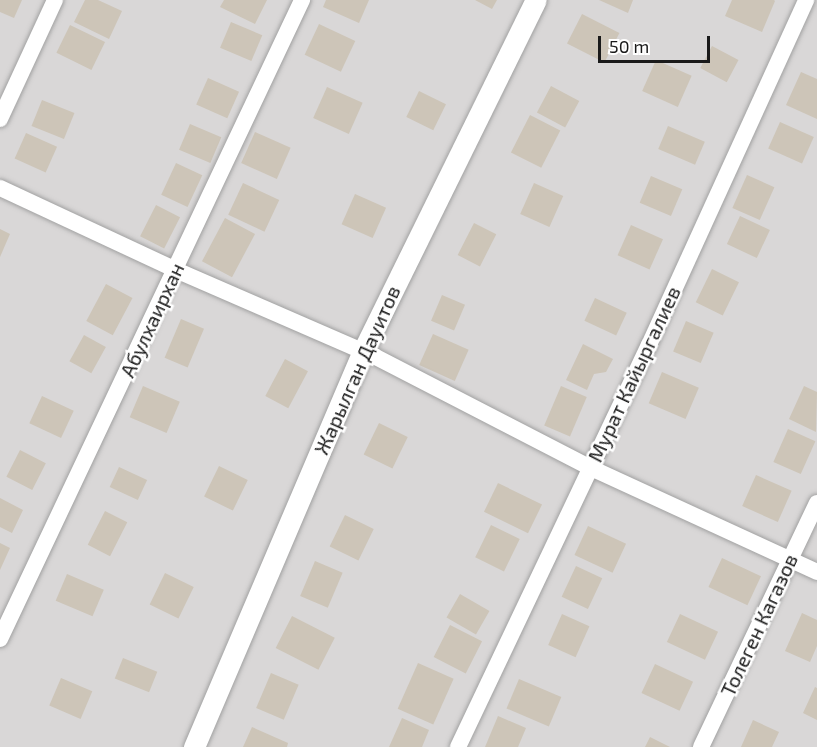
<!DOCTYPE html>
<html>
<head>
<meta charset="utf-8">
<style>
  body { margin:0 }
  #map { position:relative; width:817px; height:747px; overflow:hidden; background:#edebdf; font-family:"Exo 2",sans-serif }
  div>[style] { position:absolute }
  .residential>* { inset:0; background:#d9d7d7; transform-origin:0 0 }
  .building>* { inset:0; background:#cdc5b8; transform-origin:0 0 }
  .roads { filter:drop-shadow(0 0 2px #a1a1a1) drop-shadow(0 0 2px #a1a1a1) }
  .minor>* { height:16px; margin:-8px; padding:0 8px; transform-origin:8px; border-radius:8px; background:#fff }
  .tertiary>* { height:21px; margin:-10.5px; padding:0 10.5px; transform-origin:10.5px; border-radius:10.5px; background:#fff }
  span { translate:-50% -50%; white-space:nowrap; text-align:center; line-height:1.15; -webkit-text-stroke:5px #fff; paint-order:stroke }
  .street-label { font-size:20px; color:#1a1a1a }
  .scale { position:absolute; left:598px; top:36px; width:112px; height:27px; box-sizing:border-box; border:3px solid #1a1a1a; border-top:0; padding-left:8px; font-size:18px; line-height:21px; white-space:nowrap; color:#1a1a1a; -webkit-text-stroke:4px #fff; paint-order:stroke }
</style>
</head>
<body>
<div id="map">
  <div class="residential">
    <i style="left:0;top:0;width:817px;height:747px"></i>
  </div>
  <div class="building">
    <i style="clip-path:polygon(0 0,22px 0,14px 18px,0 12px)"></i>
    <i style="clip-path:polygon(85px 0,98px 0,122px 11px,109px 39px,74px 22px)"></i>
    <i style="clip-path:polygon(224px 0,267px 0,255px 24px,220px 7px)"></i>
    <i style="clip-path:polygon(326px 0,369px 0,359px 23px,323px 7px)"></i>
    <i style="clip-path:polygon(475px 0,497px 0,492px 9px)"></i>
    <i style="clip-path:polygon(599px 0,633px 0,628px 13px)"></i>
    <i style="clip-path:polygon(732px 0,774px 0,775px 1px,762px 32px,725px 16px)"></i>
    <i style="left:582px;top:14px;width:42px;height:33px;rotate:27deg"></i>
    <i style="left:231px;top:22px;width:34px;height:28px;rotate:23deg"></i>
    <i style="left:319px;top:24px;width:40px;height:34px;rotate:25deg"></i>
    <i style="left:70px;top:25px;width:39px;height:31px;rotate:26deg"></i>
    <i style="left:712px;top:46px;width:30px;height:25px;rotate:28deg"></i>
    <i style="left:656px;top:60px;width:39px;height:34px;rotate:24deg"></i>
    <i style="clip-path:polygon(801px 72px,817px 79px,817px 119px,786px 105px)"></i>
    <i style="left:208px;top:78px;width:34px;height:29px;rotate:24deg"></i>
    <i style="left:551px;top:86px;width:32px;height:30px;rotate:28deg"></i>
    <i style="left:327px;top:87px;width:39px;height:34px;rotate:24deg"></i>
    <i style="left:419px;top:91px;width:30px;height:29px;rotate:26deg"></i>
    <i style="left:42px;top:100px;width:35px;height:28px;rotate:22deg"></i>
    <i style="left:530px;top:115px;width:34px;height:42px;rotate:27deg"></i>
    <i style="left:780px;top:122px;width:37px;height:29px;rotate:24deg"></i>
    <i style="left:190px;top:124px;width:34px;height:28px;rotate:23deg"></i>
    <i style="left:668px;top:126px;width:40px;height:25px;rotate:23deg"></i>
    <i style="left:255px;top:132px;width:39px;height:34px;rotate:24deg"></i>
    <i style="left:26px;top:133px;width:34px;height:28px;rotate:24deg"></i>
    <i style="left:176px;top:163px;width:29px;height:35px;rotate:25deg"></i>
    <i style="left:747px;top:175px;width:30px;height:36px;rotate:24deg"></i>
    <i style="left:651px;top:176px;width:34px;height:29px;rotate:23deg"></i>
    <i style="left:243px;top:183px;width:40px;height:35px;rotate:25deg"></i>
    <i style="left:534px;top:183px;width:32px;height:34px;rotate:24deg"></i>
    <i style="left:355px;top:194px;width:34px;height:33px;rotate:24deg"></i>
    <i style="left:156px;top:205px;width:27px;height:35px;rotate:27deg"></i>
    <i style="left:740px;top:216px;width:33px;height:31px;rotate:25deg"></i>
    <i style="left:225px;top:218px;width:34px;height:49px;rotate:28deg"></i>
    <i style="left:474px;top:223px;width:25px;height:36px;rotate:27deg"></i>
    <i style="left:631px;top:225px;width:35px;height:33px;rotate:24deg"></i>
    <i style="clip-path:polygon(0 229px,10px 234px,0 257px)"></i>
    <i style="left:712px;top:269px;width:30px;height:37px;rotate:26deg"></i>
    <i style="left:106px;top:284px;width:30px;height:42px;rotate:28deg"></i>
    <i style="left:442px;top:295px;width:25px;height:28px;rotate:23deg"></i>
    <i style="left:595px;top:298px;width:35px;height:25px;rotate:25deg"></i>
    <i style="left:181px;top:319px;width:25px;height:42px;rotate:23deg"></i>
    <i style="left:686px;top:321px;width:30px;height:33px;rotate:23deg"></i>
    <i style="left:433px;top:334px;width:39px;height:34px;rotate:24deg"></i>
    <i style="left:84px;top:335px;width:25px;height:30px;rotate:29deg"></i>
    <i style="clip-path:polygon(583px 344px,613px 359px,606px 372px,594px 374px,587px 390px,566px 380px)"></i>
    <i style="left:285px;top:359px;width:26px;height:42px;rotate:28deg"></i>
    <i style="left:662px;top:372px;width:40px;height:34px;rotate:23deg"></i>
    <i style="left:143px;top:386px;width:40px;height:34px;rotate:23deg"></i>
    <i style="left:561px;top:386px;width:28px;height:43px;rotate:23deg"></i>
    <i style="clip-path:polygon(804px 386px,817px 392px,816px 432px,789px 419px)"></i>
    <i style="left:42px;top:396px;width:35px;height:30px;rotate:25deg"></i>
    <i style="left:379px;top:423px;width:32px;height:35px;rotate:26deg"></i>
    <i style="left:788px;top:429px;width:30px;height:36px;rotate:24deg"></i>
    <i style="left:20px;top:450px;width:29px;height:30px;rotate:27deg"></i>
    <i style="left:219px;top:466px;width:32px;height:34px;rotate:26deg"></i>
    <i style="left:119px;top:467px;width:31px;height:22px;rotate:25deg"></i>
    <i style="left:756px;top:475px;width:39px;height:34px;rotate:24deg"></i>
    <i style="left:498px;top:483px;width:49px;height:32px;rotate:26deg"></i>
    <i style="clip-path:polygon(0 498px,23px 510px,12px 533px,0 527px)"></i>
    <i style="left:105px;top:511px;width:25px;height:38px;rotate:27deg"></i>
    <i style="left:345px;top:515px;width:32px;height:35px;rotate:26deg"></i>
    <i style="left:491px;top:525px;width:32px;height:36px;rotate:26deg"></i>
    <i style="left:588px;top:526px;width:42px;height:32px;rotate:25deg"></i>
    <i style="clip-path:polygon(0 543px,10px 548px,0 570px)"></i>
    <i style="left:722px;top:558px;width:43px;height:32px;rotate:25deg"></i>
    <i style="left:315px;top:561px;width:30px;height:38px;rotate:23deg"></i>
    <i style="left:576px;top:566px;width:29px;height:34px;rotate:25deg"></i>
    <i style="left:165px;top:573px;width:32px;height:35px;rotate:26deg"></i>
    <i style="left:67px;top:574px;width:40px;height:29px;rotate:23deg"></i>
    <i style="left:460px;top:594px;width:34px;height:27px;rotate:30deg"></i>
    <i style="clip-path:polygon(802px 613px,817px 620px,817px 646px,810px 662px,785px 651px)"></i>
    <i style="left:562px;top:614px;width:30px;height:34px;rotate:24deg"></i>
    <i style="left:680px;top:614px;width:42px;height:31px;rotate:25deg"></i>
    <i style="left:292px;top:616px;width:48px;height:36px;rotate:27deg"></i>
    <i style="left:450px;top:625px;width:36px;height:36px;rotate:27deg"></i>
    <i style="left:123px;top:658px;width:37px;height:22px;rotate:22deg"></i>
    <i style="left:418px;top:663px;width:39px;height:50px;rotate:24deg"></i>
    <i style="left:655px;top:664px;width:42px;height:32px;rotate:25deg"></i>
    <i style="left:271px;top:673px;width:30px;height:38px;rotate:23deg"></i>
    <i style="left:61px;top:678px;width:34px;height:30px;rotate:23deg"></i>
    <i style="left:519px;top:679px;width:46px;height:32px;rotate:23deg"></i>
    <i style="clip-path:polygon(815px 687px,817px 688px,817px 720px,803px 713px)"></i>
    <i style="clip-path:polygon(498px 716px,526px 728px,518px 747px,485px 747px)"></i>
    <i style="clip-path:polygon(402px 718px,429px 730px,422px 747px,389px 747px)"></i>
    <i style="clip-path:polygon(753px 720px,779px 732px,772px 747px,741px 747px)"></i>
    <i style="clip-path:polygon(252px 727px,288px 743px,287px 747px,243px 747px)"></i>
    <i style="clip-path:polygon(650px 737px,670px 747px,645px 747px)"></i>
  </div>
  <div class="roads">
    <div class="minor">
      <i style="left:0;top:119px;width:131px;rotate:-65.2deg"></i>
      <i style="left:0;top:188px;width:194px;rotate:25deg"></i>
      <i style="left:176px;top:270px;width:216px;rotate:23.5deg"></i>
      <i style="left:374px;top:356px;width:244px;rotate:27.3deg"></i>
      <i style="left:591px;top:468px;width:249px;rotate:24.7deg"></i>
      <i style="left:0;top:639px;width:707px;rotate:-64.7deg"></i>
      <i style="left:458px;top:747px;width:445px;rotate:-64.6deg"></i>
      <i style="left:649px;top:345px;width:379px;rotate:-65.5deg"></i>
      <i style="left:701px;top:747px;width:270px;rotate:-64.6deg"></i>
    </div>
    <div class="tertiary">
      <i style="left:194px;top:747px;width:431px;rotate:-66.9deg"></i>
      <i style="left:363px;top:351px;width:391px;rotate:-63.8deg"></i>
    </div>
  </div>
  <div class="street-label">
    <span style="left:152px;top:320px;rotate:-65deg">Абулхаирхан</span>
    <span style="left:357px;top:370px;rotate:-66deg">Жарылган Дауитов</span>
    <span style="left:634px;top:374px;rotate:-65deg">Мурат Кайыргалиев</span>
    <span style="left:759px;top:625px;rotate:-65deg">Толеген Кагазов</span>
  </div>
  <div class="scale">50 m</div>
</div>
</body>
</html>
